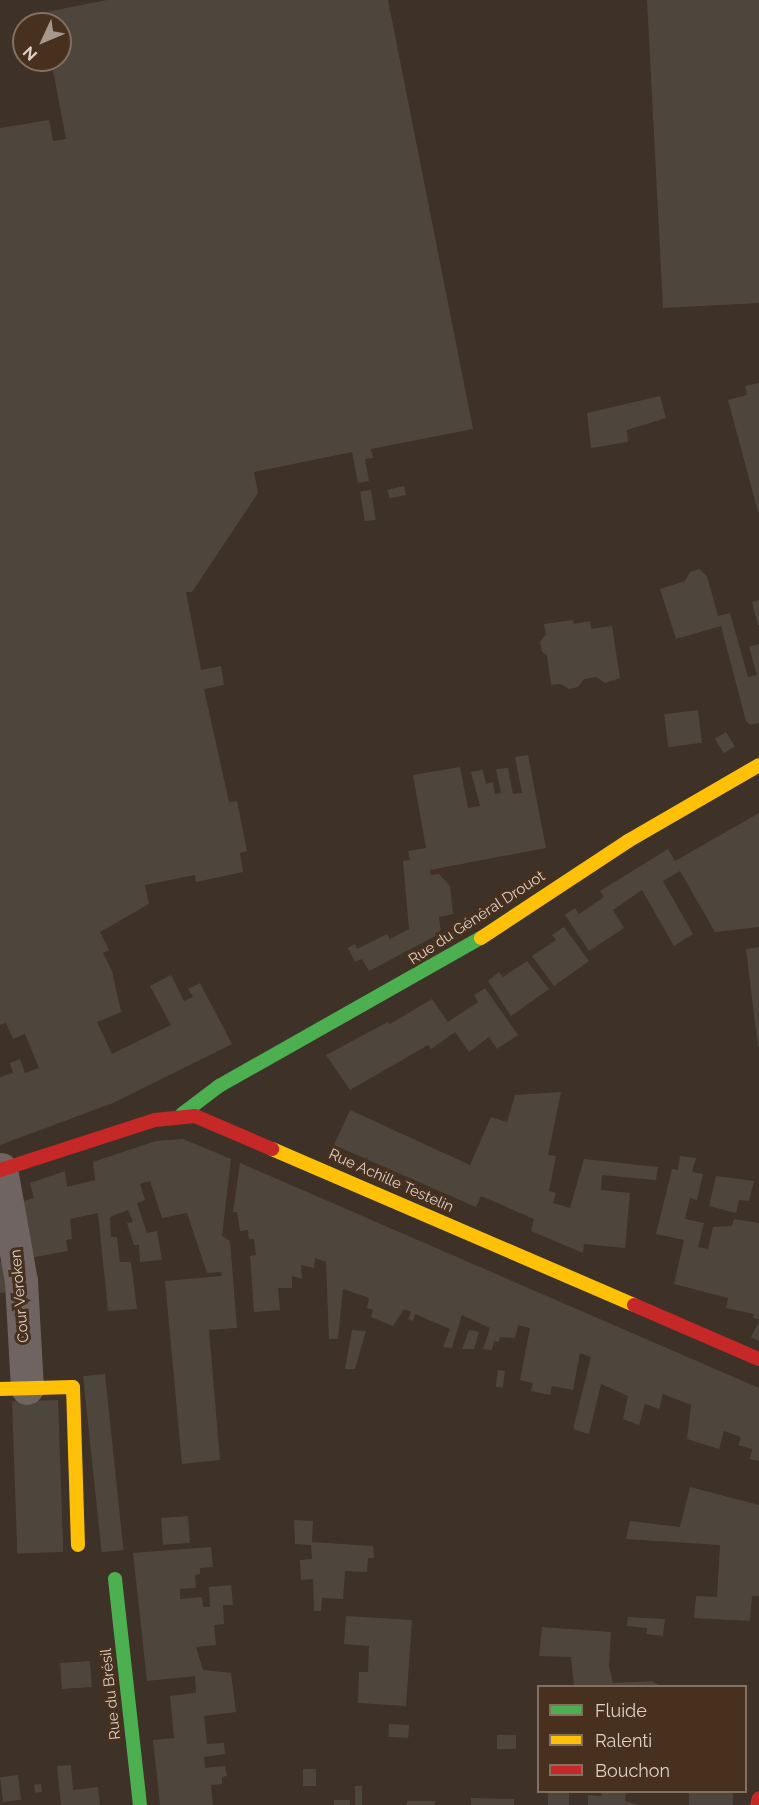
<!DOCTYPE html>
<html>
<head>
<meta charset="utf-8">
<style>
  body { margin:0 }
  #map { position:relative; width:759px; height:1805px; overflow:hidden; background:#3e3127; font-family:Raleway,sans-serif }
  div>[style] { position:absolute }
  .building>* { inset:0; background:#4e463c; transform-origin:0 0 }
  .street>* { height:33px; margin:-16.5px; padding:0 16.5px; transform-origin:16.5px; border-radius:16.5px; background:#706462 }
  .fast>* { height:14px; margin:-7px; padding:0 7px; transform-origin:7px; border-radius:7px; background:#4caf50 }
  .slow>* { height:14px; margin:-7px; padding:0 7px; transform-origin:7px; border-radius:7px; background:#ffc107 }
  .jam>* { height:14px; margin:-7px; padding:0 7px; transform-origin:7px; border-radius:7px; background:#c62828 }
  span { translate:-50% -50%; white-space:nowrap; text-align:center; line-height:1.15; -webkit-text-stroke:6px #47301e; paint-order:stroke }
  .street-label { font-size:15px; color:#dfd0c6 }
  .legend { position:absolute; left:537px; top:1685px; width:210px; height:108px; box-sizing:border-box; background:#47301e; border:2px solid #847061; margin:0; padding:8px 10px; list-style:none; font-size:18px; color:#dfd0c6 }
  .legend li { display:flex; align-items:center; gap:12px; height:30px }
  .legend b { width:30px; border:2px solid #847061 }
  .north { position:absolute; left:12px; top:12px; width:60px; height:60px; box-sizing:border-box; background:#47301e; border:2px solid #847061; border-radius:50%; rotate:226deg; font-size:16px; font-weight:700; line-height:24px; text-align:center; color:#dfd0c6 }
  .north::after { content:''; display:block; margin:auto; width:21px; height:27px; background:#a7988e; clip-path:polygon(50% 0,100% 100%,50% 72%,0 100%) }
</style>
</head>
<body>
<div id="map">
  <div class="building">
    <i style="clip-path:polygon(107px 0,388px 0,473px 429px,371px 449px,373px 458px,365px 459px,369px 481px,358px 483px,352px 452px,254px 472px,258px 493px,192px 592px,186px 592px,201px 670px,221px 666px,224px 685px,204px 689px,229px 802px,237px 801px,247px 851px,240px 853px,243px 872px,196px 882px,195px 875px,145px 885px,149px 904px,100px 932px,109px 950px,103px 953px,112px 971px,121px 1012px,97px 1022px,112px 1054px,171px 1025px,150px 986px,171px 975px,184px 1001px,193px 997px,188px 989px,200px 983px,232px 1044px,113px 1103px,0 1145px,0 1077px,13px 1073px,10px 1063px,20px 1059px,25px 1073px,39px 1068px,25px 1034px,13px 1039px,6px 1023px,0 1025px,0 128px,49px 120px,53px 141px,66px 139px,51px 60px,60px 60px,60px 24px,44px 24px,41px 13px)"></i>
    <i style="clip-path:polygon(647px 0,759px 0,759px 303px,663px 308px)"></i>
    <i style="clip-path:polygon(759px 383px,759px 512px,758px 512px,728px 400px,747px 395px,745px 386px)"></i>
    <i style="clip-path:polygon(660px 396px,666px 418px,627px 430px,628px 442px,591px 448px,587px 413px)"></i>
    <i style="left:404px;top:486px;width:9px;height:17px;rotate:77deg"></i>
    <i style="left:371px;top:490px;width:30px;height:11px;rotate:81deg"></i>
    <i style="clip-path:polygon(699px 569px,707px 576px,718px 616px,730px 613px,748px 677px,757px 675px,749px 647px,759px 644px,759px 723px,750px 725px,746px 721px,721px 626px,676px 639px,660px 589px,685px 581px,690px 572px)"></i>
    <i style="clip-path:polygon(759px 600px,759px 625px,758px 625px,752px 602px)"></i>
    <i style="clip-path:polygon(573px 620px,574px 624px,590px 621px,591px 629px,612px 626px,620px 678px,605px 683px,596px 677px,584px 679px,578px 687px,569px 689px,561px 684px,551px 685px,547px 655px,542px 652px,540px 642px,546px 634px,544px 624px)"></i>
    <i style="left:698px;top:710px;width:33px;height:34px;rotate:83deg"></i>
    <i style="left:726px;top:732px;width:17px;height:13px;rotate:59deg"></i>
    <i style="clip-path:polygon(528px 755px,546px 848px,430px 870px,431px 875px,439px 874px,450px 886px,453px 914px,439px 917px,441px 933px,369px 971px,362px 959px,355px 962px,348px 948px,355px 944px,357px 949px,387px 934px,390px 939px,409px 929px,403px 861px,410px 860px,408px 851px,426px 848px,413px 775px,460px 767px,468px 808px,480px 806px,471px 772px,483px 770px,486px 784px,493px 782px,495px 794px,501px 793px,496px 769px,508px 768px,513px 794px,522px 793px,515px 757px)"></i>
    <i style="clip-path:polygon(759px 813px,759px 927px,715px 932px,680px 871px,663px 881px,693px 934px,674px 946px,642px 890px,613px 910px,624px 928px,589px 951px,565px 915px,575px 908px,579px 914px,604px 897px,600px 891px,668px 849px,675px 861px)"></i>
    <i style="clip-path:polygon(564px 927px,589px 961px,554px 986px,532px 956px,556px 940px,552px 935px)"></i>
    <i style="clip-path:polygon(759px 947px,759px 1046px,758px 1047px,746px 949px)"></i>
    <i style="clip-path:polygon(527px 961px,549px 989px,511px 1016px,488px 981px,499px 972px,503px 977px)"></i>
    <i style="clip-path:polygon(485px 988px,518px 1035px,497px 1049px,489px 1037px,469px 1052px,455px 1032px,431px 1049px,428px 1045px,350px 1090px,326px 1055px,388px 1022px,390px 1024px,432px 999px,448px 1022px,478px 1002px,474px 995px)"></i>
    <i style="clip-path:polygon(561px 1092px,548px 1155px,556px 1156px,549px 1191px,556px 1193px,553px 1203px,570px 1208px,584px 1159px,658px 1167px,656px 1180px,602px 1175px,601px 1190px,630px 1193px,625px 1248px,584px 1244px,583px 1253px,531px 1231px,534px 1219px,481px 1196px,476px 1207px,334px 1145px,350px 1110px,470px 1165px,491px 1117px,507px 1122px,515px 1095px)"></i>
    <i style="clip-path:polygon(183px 1139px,231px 1159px,222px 1236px,230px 1241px,237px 1328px,209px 1330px,220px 1460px,182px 1464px,165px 1281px,222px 1276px,221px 1272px,207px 1273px,187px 1213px,162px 1218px,150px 1181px,140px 1184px,145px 1200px,137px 1203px,147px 1233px,157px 1231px,162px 1260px,140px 1262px,139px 1245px,134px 1245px,127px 1223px,133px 1222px,128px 1210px,110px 1217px,111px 1237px,117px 1237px,120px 1262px,131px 1262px,137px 1309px,108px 1311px,98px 1213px,70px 1219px,72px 1239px,66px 1240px,68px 1251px,24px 1259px,14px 1204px,34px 1198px,30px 1183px,65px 1171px,67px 1187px,95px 1180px,93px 1162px,156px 1141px)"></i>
    <i style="clip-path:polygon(680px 1156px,696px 1158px,692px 1172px,703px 1174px,697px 1200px,690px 1198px,685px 1219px,704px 1223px,698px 1247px,708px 1249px,713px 1227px,732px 1226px,734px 1219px,759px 1223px,759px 1319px,753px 1318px,754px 1314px,726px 1308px,728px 1298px,674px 1284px,684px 1240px,656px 1234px,672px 1169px,678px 1170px)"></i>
    <i style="clip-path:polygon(240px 1163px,759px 1388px,759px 1461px,750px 1459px,752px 1449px,738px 1445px,741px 1437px,724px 1431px,719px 1449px,687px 1439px,691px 1405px,663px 1394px,659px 1409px,645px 1404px,639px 1425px,623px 1419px,628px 1396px,601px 1384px,589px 1434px,573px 1429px,591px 1357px,580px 1353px,573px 1390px,552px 1386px,550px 1395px,531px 1391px,533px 1383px,520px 1380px,530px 1328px,518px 1325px,515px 1338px,500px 1337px,499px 1342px,494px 1341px,492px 1350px,483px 1349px,490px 1328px,462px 1315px,452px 1348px,443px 1347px,450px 1329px,415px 1314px,413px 1321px,408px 1319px,411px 1312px,404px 1309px,393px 1326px,371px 1317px,373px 1310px,367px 1308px,369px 1298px,343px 1289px,338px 1339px,329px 1339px,326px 1262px,315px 1258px,314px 1268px,301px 1265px,302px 1279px,292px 1276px,292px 1288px,278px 1288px,280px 1310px,254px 1312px,250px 1256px,256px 1255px,254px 1239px,249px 1239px,248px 1230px,240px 1231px,237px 1212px,233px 1212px)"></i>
    <i style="clip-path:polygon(716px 1176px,754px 1181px,749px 1201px,739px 1200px,736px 1213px,709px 1206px)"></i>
    <i style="clip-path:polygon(0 1262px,12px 1262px,16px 1292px,0 1293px)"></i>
    <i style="clip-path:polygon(759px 1321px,759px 1341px,751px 1337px)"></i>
    <i style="clip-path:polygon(352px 1330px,366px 1331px,355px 1369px,345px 1369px)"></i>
    <i style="clip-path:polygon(469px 1330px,479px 1332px,474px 1349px,462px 1349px)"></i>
    <i style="left:498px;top:1370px;width:7px;height:17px;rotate:8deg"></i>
    <i style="left:105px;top:1374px;width:177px;height:22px;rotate:84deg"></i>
    <i style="left:58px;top:1400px;width:152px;height:46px;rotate:88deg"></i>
    <i style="clip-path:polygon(690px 1487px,759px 1505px,759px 1596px,752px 1596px,750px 1621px,694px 1618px,696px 1596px,717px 1597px,720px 1545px,626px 1539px,630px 1521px,680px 1527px)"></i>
    <i style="left:188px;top:1516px;width:27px;height:27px;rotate:86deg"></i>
    <i style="clip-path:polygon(294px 1520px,313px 1521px,312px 1542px,373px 1546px,374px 1558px,368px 1558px,367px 1572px,345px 1571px,343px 1599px,322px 1598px,321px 1611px,314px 1611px,313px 1579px,301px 1580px,300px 1560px,312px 1559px,311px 1545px,295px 1544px)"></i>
    <i style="clip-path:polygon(211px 1547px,213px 1567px,200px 1568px,200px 1574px,195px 1575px,196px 1588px,180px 1589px,180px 1599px,202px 1597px,203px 1607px,210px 1607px,209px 1587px,231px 1585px,233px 1605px,223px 1605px,224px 1624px,214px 1625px,216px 1645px,196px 1647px,203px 1670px,231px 1673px,236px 1712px,204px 1716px,207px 1744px,224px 1743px,225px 1754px,204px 1757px,205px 1768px,225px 1766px,227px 1776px,222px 1777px,222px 1784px,211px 1785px,213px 1805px,160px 1805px,153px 1740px,174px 1738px,170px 1696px,196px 1693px,195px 1676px,147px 1681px,133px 1553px)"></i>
    <i style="clip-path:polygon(346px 1616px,412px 1620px,406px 1706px,358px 1703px,359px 1672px,368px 1672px,369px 1646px,344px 1644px)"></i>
    <i style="clip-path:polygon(628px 1617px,665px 1619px,663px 1636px,646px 1634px,647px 1628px,627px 1626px)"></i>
    <i style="clip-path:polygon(542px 1627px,611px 1632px,609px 1666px,613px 1683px,652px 1681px,660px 1686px,574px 1686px,571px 1657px,539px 1656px)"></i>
    <i style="left:90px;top:1661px;width:26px;height:30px;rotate:86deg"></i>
    <i style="left:389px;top:1724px;width:20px;height:13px;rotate:3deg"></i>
    <i style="left:497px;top:1735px;width:19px;height:14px"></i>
    <i style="clip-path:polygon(71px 1765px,73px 1790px,98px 1787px,100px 1805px,61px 1805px,57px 1766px)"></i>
    <i style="left:316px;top:1769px;width:17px;height:13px;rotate:90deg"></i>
    <i style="left:18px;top:1775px;width:25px;height:18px;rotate:83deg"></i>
    <i style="left:41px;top:1784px;width:8px;height:7px;rotate:83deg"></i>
    <i style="left:355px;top:1786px;width:7px;height:19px"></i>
    <i style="left:548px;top:1792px;width:21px;height:13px"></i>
    <i style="clip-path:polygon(602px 1792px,626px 1792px,625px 1801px,638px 1805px,588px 1805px,588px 1795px,601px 1796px)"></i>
    <i style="left:689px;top:1792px;width:44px;height:13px"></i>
    <i style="clip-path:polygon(471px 1798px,514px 1799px,514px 1805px,471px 1805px)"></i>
    <i style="left:334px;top:1800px;width:16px;height:5px"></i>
    <i style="left:407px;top:1801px;width:28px;height:4px"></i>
  </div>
  <div class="street">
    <i style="left:1px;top:1169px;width:114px;rotate:79.9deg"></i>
    <i style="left:21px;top:1281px;width:107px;rotate:86.8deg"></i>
  </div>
  <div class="fast">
    <i style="left:182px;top:1114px;width:46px;rotate:-37.1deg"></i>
    <i style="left:219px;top:1086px;width:301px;rotate:-29.5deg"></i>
    <i style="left:115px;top:1579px;width:227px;rotate:83.7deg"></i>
  </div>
  <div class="slow">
    <i style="left:481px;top:938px;width:176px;rotate:-33.4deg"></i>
    <i style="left:628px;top:841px;width:151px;rotate:-30.1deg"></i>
    <i style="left:272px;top:1149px;width:394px;rotate:23.3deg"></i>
    <i style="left:0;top:1389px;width:73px;rotate:-1.6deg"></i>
    <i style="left:73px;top:1387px;width:158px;rotate:88.2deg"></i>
  </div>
  <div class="jam">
    <i style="left:0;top:1170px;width:163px;rotate:-17.9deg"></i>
    <i style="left:155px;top:1120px;width:40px;rotate:-5.7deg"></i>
    <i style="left:195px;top:1116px;width:84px;rotate:23.2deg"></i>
    <i style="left:634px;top:1305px;width:136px;rotate:23.4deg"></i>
    <i style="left:757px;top:1805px;width:7px;rotate:-74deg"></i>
  </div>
  <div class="street-label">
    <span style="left:477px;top:918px;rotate:-33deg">Rue du Général Drouot</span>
    <span style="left:391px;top:1181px;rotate:24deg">Rue Achille Testelin</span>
    <span style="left:20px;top:1296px;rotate:-95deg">Cour Veroken</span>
    <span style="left:111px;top:1694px;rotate:-96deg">Rue du Brésil</span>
  </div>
  <ul class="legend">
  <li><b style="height:8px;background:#4caf50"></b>Fluide</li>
  <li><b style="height:8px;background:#ffc107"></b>Ralenti</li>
  <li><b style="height:8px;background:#c62828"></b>Bouchon</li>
  </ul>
  <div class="north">N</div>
</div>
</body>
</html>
